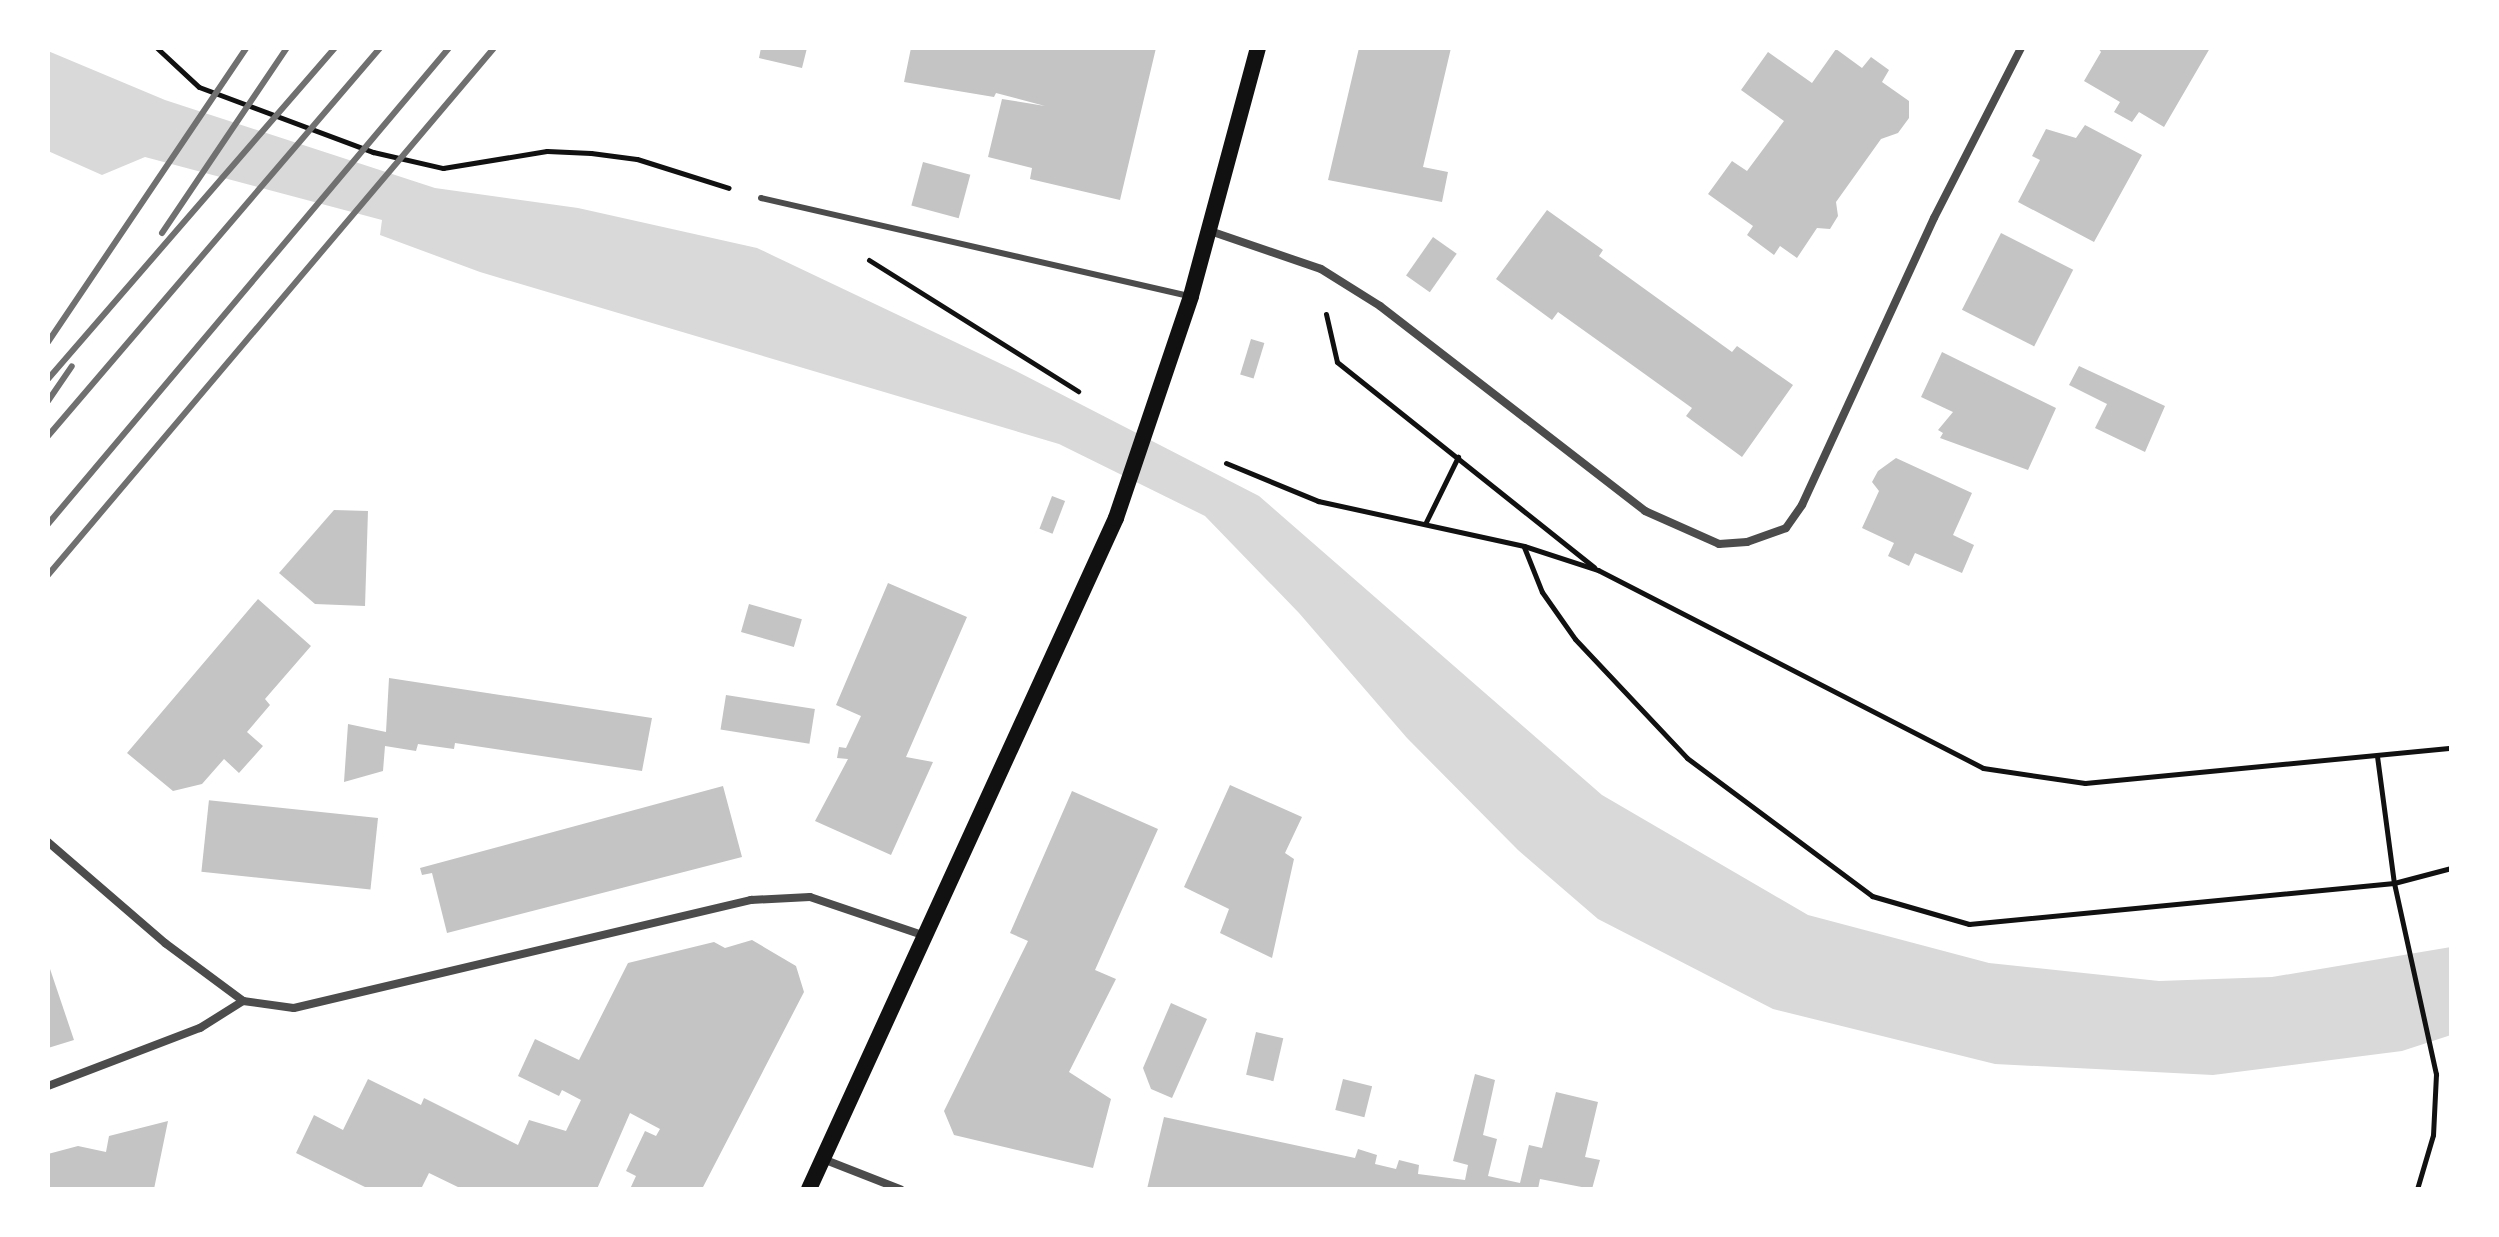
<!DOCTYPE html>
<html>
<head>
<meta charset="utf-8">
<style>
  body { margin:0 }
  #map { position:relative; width:2499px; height:1237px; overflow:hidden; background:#fff; font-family:"Open Sans",sans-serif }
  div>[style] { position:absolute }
  .water>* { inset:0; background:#d9d9d9 }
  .building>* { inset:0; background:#c4c4c4; transform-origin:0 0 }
  .path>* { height:5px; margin:-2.5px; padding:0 2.5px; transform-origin:2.5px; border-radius:2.5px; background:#111 }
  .service>* { height:6px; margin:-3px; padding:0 3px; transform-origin:3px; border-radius:3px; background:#4c4c4c }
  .minor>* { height:8px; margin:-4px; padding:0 4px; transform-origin:4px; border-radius:4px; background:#4c4c4c }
  .secondary>* { height:16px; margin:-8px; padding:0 8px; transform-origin:8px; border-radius:8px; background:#111 }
  .rail>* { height:6px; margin:-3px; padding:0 3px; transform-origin:3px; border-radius:3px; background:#707070 }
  span { translate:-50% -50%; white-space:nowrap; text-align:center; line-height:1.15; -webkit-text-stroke:7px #fff; paint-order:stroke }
  .frame { position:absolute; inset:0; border:50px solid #fff; pointer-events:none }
</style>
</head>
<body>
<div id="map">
  <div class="water">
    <i style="clip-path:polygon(48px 51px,165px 100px,435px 188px,578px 208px,757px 248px,1014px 370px,1259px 496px,1602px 795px,1808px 915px,1989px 963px,2159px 981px,2272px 977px,2451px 947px,2451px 1035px,2402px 1051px,2213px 1075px,1995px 1064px,1773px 1009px,1598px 919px,1518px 850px,1407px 738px,1299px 613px,1205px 516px,1059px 444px,480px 272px,380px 235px,382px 220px,145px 157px,102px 175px,48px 151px)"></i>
  </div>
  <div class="building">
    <i style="clip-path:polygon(761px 48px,807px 48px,802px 68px,759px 58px)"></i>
    <i style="clip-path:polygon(911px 48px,1156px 48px,1120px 200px,1030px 179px,1032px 168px,988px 157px,1002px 99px,1045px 106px,996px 93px,994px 97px,904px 82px)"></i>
    <i style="clip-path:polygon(1359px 48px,1451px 48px,1423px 167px,1448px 172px,1442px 202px,1328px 180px)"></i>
    <i style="clip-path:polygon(2098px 48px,2210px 48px,2164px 127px,2139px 112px,2132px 122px,2114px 112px,2120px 102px,2084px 81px,2101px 52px)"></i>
    <i style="clip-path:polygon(1836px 49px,1862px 68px,1871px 57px,1889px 70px,1882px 82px,1909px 101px,1909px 118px,1898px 133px,1881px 139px,1836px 202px,1838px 216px,1830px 229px,1817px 228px,1797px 258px,1780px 246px,1774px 255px,1747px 235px,1753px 226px,1708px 194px,1732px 161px,1747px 171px,1784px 121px,1741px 90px,1768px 52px,1812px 83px)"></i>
    <i style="clip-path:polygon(2085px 125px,2142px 155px,2094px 242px,2018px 202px,2040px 160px,2032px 156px,2046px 129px,2076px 138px)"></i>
    <i style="left:923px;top:162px;width:49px;height:45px;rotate:15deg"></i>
    <i style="clip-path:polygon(1547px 210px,1603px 250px,1599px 256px,1732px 352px,1737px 346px,1793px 385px,1742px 457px,1686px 416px,1692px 408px,1628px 362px,1558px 312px,1552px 320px,1496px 279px)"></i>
    <i style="left:2001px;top:233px;width:81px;height:86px;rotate:27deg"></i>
    <i style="left:1433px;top:237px;width:29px;height:47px;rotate:35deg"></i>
    <i style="left:1251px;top:339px;width:14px;height:37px;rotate:17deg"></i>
    <i style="clip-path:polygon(1942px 352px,2056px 408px,2028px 470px,1940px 438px,1943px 433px,1938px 430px,1953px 412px,1921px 397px)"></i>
    <i style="clip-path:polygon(2079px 366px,2165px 406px,2145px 452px,2095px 428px,2107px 404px,2069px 385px)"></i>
    <i style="clip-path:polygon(1896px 458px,1972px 493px,1953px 535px,1974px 545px,1962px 573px,1915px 553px,1909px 566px,1888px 556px,1894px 543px,1862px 528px,1879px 491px,1872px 482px,1878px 471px)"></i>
    <i style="left:1052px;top:496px;width:14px;height:35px;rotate:21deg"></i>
    <i style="clip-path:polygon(334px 510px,368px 511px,365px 606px,315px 604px,279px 573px)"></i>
    <i style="clip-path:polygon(888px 583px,967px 617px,906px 757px,933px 762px,891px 855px,815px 821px,848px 759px,837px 758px,839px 747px,846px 748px,861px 716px,836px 705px)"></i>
    <i style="clip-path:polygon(258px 599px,311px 646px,265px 699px,270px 705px,247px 732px,263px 746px,239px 773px,224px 759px,202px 784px,173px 791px,127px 753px)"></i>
    <i style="left:749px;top:604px;width:55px;height:29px;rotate:16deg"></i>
    <i style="clip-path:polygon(389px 678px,652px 718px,642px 771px,455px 743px,454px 749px,418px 744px,416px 751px,385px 746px,383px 771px,344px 782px,348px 724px,386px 732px)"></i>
    <i style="left:726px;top:695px;width:90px;height:35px;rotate:9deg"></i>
    <i style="clip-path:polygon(1230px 785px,1302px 817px,1285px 853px,1294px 859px,1272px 958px,1220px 933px,1229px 909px,1184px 887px)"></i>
    <i style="clip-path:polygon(723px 786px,742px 857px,447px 933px,432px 873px,422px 875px,420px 868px)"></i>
    <i style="clip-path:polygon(1072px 791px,1158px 829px,1095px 970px,1116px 979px,1069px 1072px,1111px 1099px,1093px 1168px,954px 1135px,944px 1111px,1028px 941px,1010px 933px)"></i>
    <i style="left:378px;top:818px;width:72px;height:170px;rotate:96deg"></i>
    <i style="clip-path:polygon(752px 940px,796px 966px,804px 992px,702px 1189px,630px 1189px,636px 1176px,626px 1171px,645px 1131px,656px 1136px,660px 1129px,630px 1113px,597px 1189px,462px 1189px,429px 1173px,421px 1189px,369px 1189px,296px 1153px,314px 1115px,343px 1130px,368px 1079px,421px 1105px,424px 1098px,518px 1145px,529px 1120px,566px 1131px,581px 1100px,562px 1090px,559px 1096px,518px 1076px,535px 1039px,579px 1060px,628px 963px,714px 942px,725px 948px)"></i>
    <i style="clip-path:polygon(48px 963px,74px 1040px,48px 1048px)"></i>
    <i style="clip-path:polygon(1171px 1003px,1207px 1019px,1172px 1098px,1151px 1089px,1143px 1068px)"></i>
    <i style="left:1256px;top:1032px;width:28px;height:44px;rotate:13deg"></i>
    <i style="clip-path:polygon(1475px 1074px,1495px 1080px,1483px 1135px,1497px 1139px,1488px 1176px,1520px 1183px,1529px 1145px,1542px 1148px,1556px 1092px,1598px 1102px,1585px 1157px,1600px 1160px,1592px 1189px,1540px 1179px,1538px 1189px,1147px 1189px,1164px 1117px,1355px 1158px,1358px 1149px,1377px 1155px,1375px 1164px,1396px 1169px,1399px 1160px,1419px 1165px,1418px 1174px,1465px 1180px,1468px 1165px,1453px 1161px)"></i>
    <i style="left:1343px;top:1079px;width:30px;height:32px;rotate:14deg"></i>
    <i style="clip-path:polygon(168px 1121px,154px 1189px,48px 1189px,48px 1154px,78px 1146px,106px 1152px,109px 1136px)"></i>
  </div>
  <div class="path">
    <i style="left:157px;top:48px;width:57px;rotate:42.9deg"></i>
    <i style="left:199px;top:87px;width:186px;rotate:20.5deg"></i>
    <i style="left:373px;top:152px;width:72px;rotate:12.9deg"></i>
    <i style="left:443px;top:168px;width:105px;rotate:-9.3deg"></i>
    <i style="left:547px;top:151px;width:44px;rotate:2.6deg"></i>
    <i style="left:591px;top:153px;width:46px;rotate:7.4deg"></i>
    <i style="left:637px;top:159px;width:96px;rotate:17.5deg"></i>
    <i style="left:869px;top:260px;width:247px;rotate:32.1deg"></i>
    <i style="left:1326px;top:314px;width:49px;rotate:77.1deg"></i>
    <i style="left:1337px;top:362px;width:329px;rotate:38.6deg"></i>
    <i style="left:1226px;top:463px;width:100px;rotate:22.4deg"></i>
    <i style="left:1318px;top:501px;width:211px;rotate:12.3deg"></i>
    <i style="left:1524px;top:546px;width:78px;rotate:18deg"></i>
    <i style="left:1598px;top:570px;width:433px;rotate:27.2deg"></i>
    <i style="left:1983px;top:768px;width:103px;rotate:8.4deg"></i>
    <i style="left:2085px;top:783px;width:368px;rotate:-5.5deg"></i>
    <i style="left:1425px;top:524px;width:75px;rotate:-63.8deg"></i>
    <i style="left:1524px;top:547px;width:48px;rotate:68.2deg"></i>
    <i style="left:1542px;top:592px;width:57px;rotate:54.9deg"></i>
    <i style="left:1575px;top:639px;width:163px;rotate:46.7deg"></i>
    <i style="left:1687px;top:758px;width:231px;rotate:36.7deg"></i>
    <i style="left:1872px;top:896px;width:101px;rotate:16.1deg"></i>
    <i style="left:1969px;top:924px;width:427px;rotate:-5.5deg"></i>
    <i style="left:2394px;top:883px;width:59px;rotate:-14.7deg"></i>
    <i style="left:2377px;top:756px;width:128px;rotate:82.4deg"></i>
    <i style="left:2394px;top:883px;width:196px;rotate:77.6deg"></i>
    <i style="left:2436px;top:1074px;width:61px;rotate:92.8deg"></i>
    <i style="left:2433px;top:1135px;width:56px;rotate:106.5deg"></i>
  </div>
  <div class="service">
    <i style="left:761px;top:198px;width:440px;rotate:12.9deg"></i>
  </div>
  <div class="minor">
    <i style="left:1210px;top:231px;width:117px;rotate:18.9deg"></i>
    <i style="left:1321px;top:269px;width:70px;rotate:32.1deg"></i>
    <i style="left:1380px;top:306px;width:335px;rotate:37.7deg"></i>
    <i style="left:1645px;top:511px;width:81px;rotate:24deg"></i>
    <i style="left:1719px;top:544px;width:28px;rotate:-4deg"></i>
    <i style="left:1747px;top:542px;width:41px;rotate:-19.7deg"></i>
    <i style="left:1786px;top:528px;width:28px;rotate:-55deg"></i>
    <i style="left:1802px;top:505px;width:316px;rotate:-65.3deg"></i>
    <i style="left:1934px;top:218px;width:191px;rotate:-62.9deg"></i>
    <i style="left:48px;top:842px;width:155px;rotate:40.8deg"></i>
    <i style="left:165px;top:943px;width:97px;rotate:36.6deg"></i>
    <i style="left:243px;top:1001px;width:51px;rotate:7.8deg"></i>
    <i style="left:294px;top:1008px;width:470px;rotate:-13.3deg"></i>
    <i style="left:751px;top:900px;width:59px;rotate:-2.9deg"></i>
    <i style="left:810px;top:897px;width:121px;rotate:18.7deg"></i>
    <i style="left:48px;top:1086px;width:163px;rotate:-20.9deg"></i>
    <i style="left:200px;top:1028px;width:51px;rotate:-32.1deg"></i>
    <i style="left:823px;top:1159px;width:83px;rotate:21.3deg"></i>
  </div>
  <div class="secondary">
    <i style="left:809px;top:1189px;width:738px;rotate:-65.41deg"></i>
    <i style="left:1116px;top:518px;width:234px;rotate:-71.3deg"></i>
    <i style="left:1191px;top:296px;width:257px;rotate:-74.9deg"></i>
  </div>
  <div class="rail">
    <i style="left:162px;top:233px;width:223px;rotate:-56deg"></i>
    <i style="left:48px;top:342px;width:354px;rotate:-56deg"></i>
    <i style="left:48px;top:379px;width:438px;rotate:-49.1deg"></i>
    <i style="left:48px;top:401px;width:42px;rotate:-55.6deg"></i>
    <i style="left:48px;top:436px;width:511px;rotate:-49.45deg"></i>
    <i style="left:48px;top:524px;width:622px;rotate:-49.89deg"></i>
    <i style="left:48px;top:575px;width:690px;rotate:-49.76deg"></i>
  </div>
  <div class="frame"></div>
</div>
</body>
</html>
